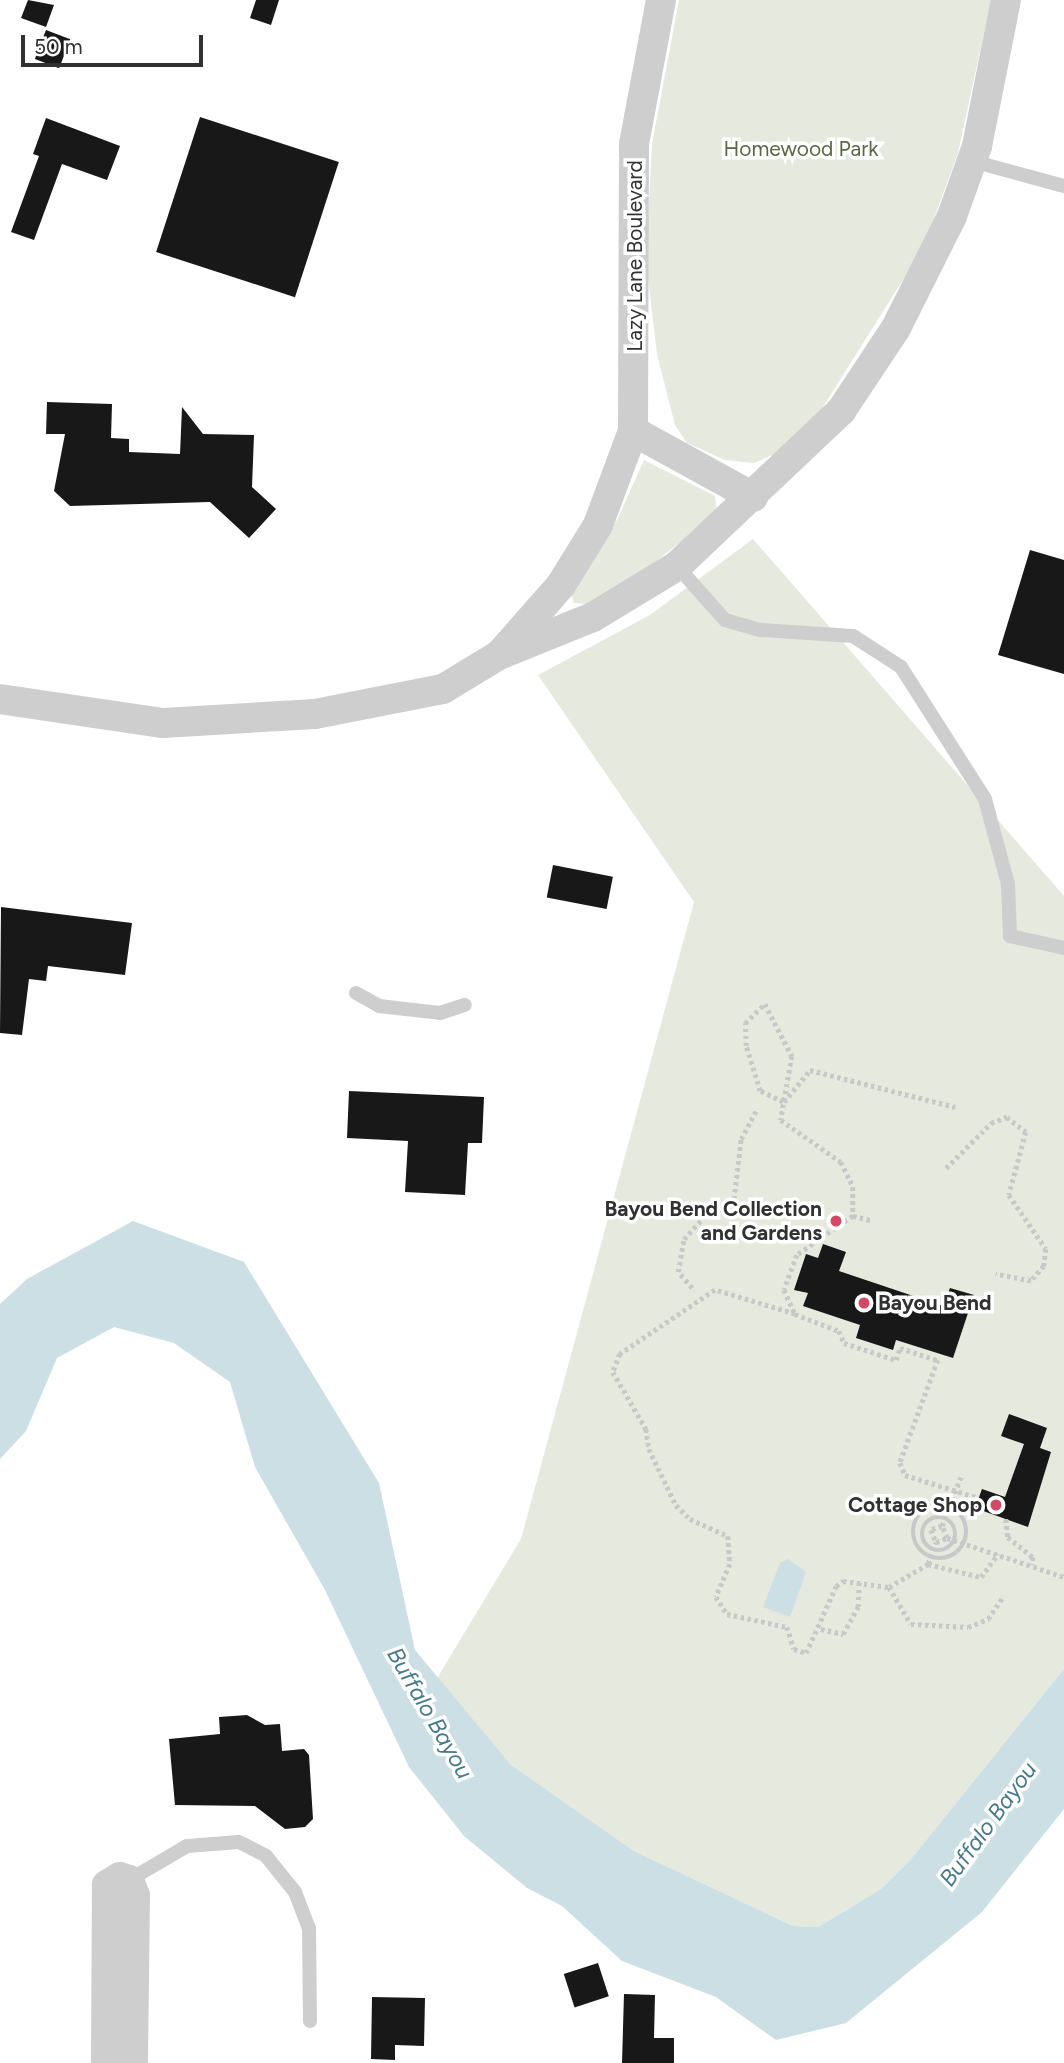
<!DOCTYPE html>
<html>
<head>
<meta charset="utf-8">
<style>
  body { margin:0 }
  #map { position:relative; width:1064px; height:2063px; overflow:hidden; background:#fff; font-family:Figtree,sans-serif }
  div>[style] { position:absolute }
  .green>* { inset:0; background:#e5e9de }
  .water>* { inset:0; background:#cbdfe5 }
  .building>* { inset:0; background:#181818; transform-origin:0 0 }
  .path>* { height:4.5px; margin-top:-2.25px; transform-origin:0; background:repeating-linear-gradient(90deg,#c8c8c8 0 3.5px,transparent 0 7px) }
  .path>.ring { margin:-2.25px; padding:0; box-sizing:content-box; background:none; border:4.5px solid #c8c8c8; border-radius:50% }
  .service>* { height:14px; margin:-7px; padding:0 7px; transform-origin:7px; border-radius:7px; background:#cecece }
  .minor>* { height:30px; margin:-15px; padding:0 15px; transform-origin:15px; border-radius:15px; background:#cecece }
  .dots>* { width:19px; height:19px; translate:-50% -50%; box-sizing:border-box; border:4px solid #fff; border-radius:50% }
  span { translate:-50% -50%; white-space:nowrap; text-align:center; line-height:1.15; -webkit-text-stroke:7px #fff; paint-order:stroke }
  .park-label { font-size:21px; color:#596843 }
  .street-label { font-size:21px; color:#313131 }
  .poi-label { font-size:21px; color:#313131; font-weight:700 }
  .right { translate:-100% -50%; text-align:right }
  .left { translate:0 -50%; text-align:left }
  .water-label { font-size:23px; color:#47798b; font-style:italic }
  .scale { position:absolute; left:21px; top:35px; width:182px; height:32px; box-sizing:border-box; border:4px solid #313131; border-top:0; padding-left:9px; font-size:21px; line-height:24px; white-space:nowrap; color:#313131; -webkit-text-stroke:5px #fff; paint-order:stroke }
</style>
</head>
<body>
<div id="map">
  <div class="green">
    <i style="clip-path:polygon(679px 0,991px 0,958px 153px,923px 248px,821px 410px,784px 450px,754px 463px,725px 460px,687px 443px,675px 425px,657px 354px,646px 261px,652px 144px)"></i>
    <i style="clip-path:polygon(644px 460px,715px 496px,717px 514px,642px 572px,588px 604px,574px 603px,571px 593px,617px 520px)"></i>
    <i style="clip-path:polygon(753px 539px,1064px 896px,1064px 1669px,911px 1859px,881px 1889px,818px 1927px,793px 1926px,634px 1851px,510px 1764px,433px 1685px,521px 1539px,694px 902px,538px 675px,650px 615px)"></i>
  </div>
  <div class="water">
    <i style="clip-path:polygon(133px 1221px,244px 1262px,379px 1483px,415px 1650px,510px 1764px,634px 1851px,793px 1926px,818px 1927px,881px 1889px,911px 1859px,1064px 1669px,1064px 1809px,982px 1912px,846px 2023px,776px 2040px,716px 1997px,622px 1961px,562px 1906px,527px 1888px,464px 1836px,409px 1767px,325px 1590px,255px 1467px,230px 1382px,174px 1343px,114px 1327px,57px 1358px,26px 1431px,0 1459px,0 1304px,27px 1279px)"></i>
    <i style="clip-path:polygon(788px 1559px,806px 1572px,790px 1617px,763px 1607px,780px 1563px)"></i>
  </div>
  <div class="building">
    <i style="clip-path:polygon(28px 0,54px 5px,46px 27px,21px 18px)"></i>
    <i style="clip-path:polygon(256px 0,279px 0,271px 25px,250px 18px)"></i>
    <i style="left:46px;top:30px;width:26px;height:31px;rotate:21deg"></i>
    <i style="left:200px;top:117px;width:146px;height:142px;rotate:18deg"></i>
    <i style="clip-path:polygon(46px 118px,120px 146px,107px 180px,62px 164px,34px 240px,11px 232px,39px 156px,33px 154px)"></i>
    <i style="clip-path:polygon(47px 402px,112px 404px,111px 438px,129px 439px,129px 452px,180px 454px,182px 407px,203px 434px,254px 435px,252px 487px,276px 509px,249px 538px,210px 502px,70px 506px,54px 491px,65px 434px,46px 434px)"></i>
    <i style="clip-path:polygon(1030px 550px,1064px 560px,1064px 674px,998px 655px)"></i>
    <i style="left:553px;top:865px;width:61px;height:33px;rotate:11deg"></i>
    <i style="clip-path:polygon(1px 907px,132px 923px,125px 975px,48px 966px,46px 981px,29px 979px,22px 1035px,0 1033px)"></i>
    <i style="clip-path:polygon(349px 1091px,484px 1097px,482px 1143px,468px 1143px,465px 1195px,405px 1192px,408px 1141px,347px 1138px)"></i>
    <i style="clip-path:polygon(823px 1244px,846px 1252px,839px 1271px,943px 1306px,950px 1288px,974px 1295px,953px 1358px,896px 1340px,893px 1350px,856px 1338px,860px 1325px,803px 1306px,808px 1293px,794px 1290px,806px 1254px,818px 1258px)"></i>
    <i style="clip-path:polygon(1009px 1414px,1047px 1428px,1040px 1448px,1051px 1452px,1028px 1527px,975px 1508px,982px 1489px,1005px 1497px,1024px 1444px,1001px 1436px)"></i>
    <i style="clip-path:polygon(247px 1715px,265px 1725px,280px 1724px,282px 1751px,304px 1749px,309px 1755px,313px 1819px,305px 1827px,285px 1829px,255px 1806px,175px 1805px,169px 1739px,220px 1734px,219px 1717px)"></i>
    <i style="left:598px;top:1963px;width:35px;height:36px;rotate:72deg"></i>
    <i style="clip-path:polygon(624px 1994px,655px 1995px,654px 2038px,674px 2038px,674px 2063px,622px 2063px)"></i>
    <i style="clip-path:polygon(372px 1997px,425px 1998px,424px 2046px,395px 2045px,395px 2060px,371px 2059px)"></i>
  </div>
  <div class="path">
    <i style="left:783px;top:1102px;width:25px;rotate:-154deg"></i>
    <i style="left:760px;top:1091px;width:47px;rotate:-107.3deg"></i>
    <i style="left:746px;top:1046px;width:23px;rotate:-92deg"></i>
    <i style="left:745px;top:1023px;width:28px;rotate:-44deg"></i>
    <i style="left:765px;top:1004px;width:59px;rotate:62.6deg"></i>
    <i style="left:792px;top:1056px;width:65px;rotate:99.8deg"></i>
    <i style="left:781px;top:1120px;width:73px;rotate:35deg"></i>
    <i style="left:841px;top:1162px;width:28px;rotate:64deg"></i>
    <i style="left:853px;top:1187px;width:29px;rotate:90deg"></i>
    <i style="left:853px;top:1216px;width:18px;rotate:13deg"></i>
    <i style="left:784px;top:1102px;width:41px;rotate:-50.9deg"></i>
    <i style="left:810px;top:1070px;width:150px;rotate:14.3deg"></i>
    <i style="left:946px;top:1168px;width:64px;rotate:-45deg"></i>
    <i style="left:991px;top:1123px;width:17px;rotate:-21deg"></i>
    <i style="left:1007px;top:1117px;width:24px;rotate:38deg"></i>
    <i style="left:1026px;top:1132px;width:65px;rotate:105.1deg"></i>
    <i style="left:1009px;top:1195px;width:65px;rotate:55.6deg"></i>
    <i style="left:1046px;top:1249px;width:17px;rotate:97deg"></i>
    <i style="left:1044px;top:1266px;width:20px;rotate:131deg"></i>
    <i style="left:1031px;top:1281px;width:36px;rotate:-169deg"></i>
    <i style="left:853px;top:1216px;width:68px;rotate:145.1deg"></i>
    <i style="left:797px;top:1255px;width:37px;rotate:110deg"></i>
    <i style="left:784px;top:1290px;width:26px;rotate:65deg"></i>
    <i style="left:795px;top:1314px;width:84px;rotate:-163.3deg"></i>
    <i style="left:715px;top:1290px;width:115px;rotate:146deg"></i>
    <i style="left:620px;top:1354px;width:19px;rotate:111deg"></i>
    <i style="left:613px;top:1372px;width:66px;rotate:59.9deg"></i>
    <i style="left:646px;top:1429px;width:20px;rotate:81deg"></i>
    <i style="left:649px;top:1449px;width:62px;rotate:64.3deg"></i>
    <i style="left:676px;top:1505px;width:20px;rotate:45deg"></i>
    <i style="left:690px;top:1519px;width:42px;rotate:24.1deg"></i>
    <i style="left:728px;top:1536px;width:28px;rotate:86deg"></i>
    <i style="left:730px;top:1564px;width:36px;rotate:113deg"></i>
    <i style="left:716px;top:1597px;width:20px;rotate:57deg"></i>
    <i style="left:727px;top:1614px;width:61px;rotate:12.2deg"></i>
    <i style="left:787px;top:1627px;width:23px;rotate:72deg"></i>
    <i style="left:794px;top:1649px;width:13px;rotate:18deg"></i>
    <i style="left:806px;top:1653px;width:73px;rotate:-65.9deg"></i>
    <i style="left:836px;top:1586px;width:9px;rotate:-36deg"></i>
    <i style="left:843px;top:1581px;width:46px;rotate:7.4deg"></i>
    <i style="left:889px;top:1587px;width:45px;rotate:-30.5deg"></i>
    <i style="left:928px;top:1564px;width:23px;rotate:-70deg"></i>
    <i style="left:692px;top:1288px;width:21px;rotate:-131deg"></i>
    <i style="left:678px;top:1272px;width:34px;rotate:-80deg"></i>
    <i style="left:684px;top:1239px;width:43px;rotate:-47.8deg"></i>
    <i style="left:713px;top:1207px;width:20px;rotate:18deg"></i>
    <i style="left:732px;top:1213px;width:75px;rotate:-83.1deg"></i>
    <i style="left:741px;top:1139px;width:34px;rotate:-62deg"></i>
    <i style="left:795px;top:1314px;width:47px;rotate:21.1deg"></i>
    <i style="left:839px;top:1331px;width:13px;rotate:67deg"></i>
    <i style="left:844px;top:1343px;width:55px;rotate:18.1deg"></i>
    <i style="left:896px;top:1360px;width:13px;rotate:-72deg"></i>
    <i style="left:900px;top:1348px;width:40px;rotate:18deg"></i>
    <i style="left:938px;top:1360px;width:110px;rotate:110.3deg"></i>
    <i style="left:900px;top:1463px;width:13px;rotate:67deg"></i>
    <i style="left:905px;top:1475px;width:77px;rotate:17.3deg"></i>
    <i class="ring" style="left:913px;top:1505px;width:49.5px;height:49.5px"></i>
    <i class="ring" style="left:922px;top:1517px;width:29.5px;height:29.5px"></i>
    <i style="left:1006px;top:1519px;width:18px;rotate:84deg"></i>
    <i style="left:1008px;top:1537px;width:32px;rotate:39deg"></i>
    <i style="left:1033px;top:1557px;width:8px;rotate:97deg"></i>
    <i style="left:942px;top:1526px;width:12px;rotate:160deg"></i>
    <i style="left:931px;top:1530px;width:13px;rotate:67deg"></i>
    <i style="left:936px;top:1542px;width:12px;rotate:-20deg"></i>
    <i style="left:947px;top:1538px;width:13px;rotate:-113deg"></i>
    <i style="left:942px;top:1526px;width:56px;rotate:-69deg"></i>
    <i style="left:947px;top:1538px;width:123px;rotate:18.4deg"></i>
    <i style="left:928px;top:1564px;width:55px;rotate:13.8deg"></i>
    <i style="left:981px;top:1577px;width:29px;rotate:-54deg"></i>
    <i style="left:889px;top:1587px;width:43px;rotate:59.3deg"></i>
    <i style="left:911px;top:1624px;width:57px;rotate:3deg"></i>
    <i style="left:968px;top:1627px;width:22px;rotate:-22deg"></i>
    <i style="left:988px;top:1619px;width:25px;rotate:-56deg"></i>
    <i style="left:821px;top:1629px;width:23px;rotate:13deg"></i>
    <i style="left:843px;top:1634px;width:31px;rotate:-61deg"></i>
    <i style="left:858px;top:1607px;width:25px;rotate:-88deg"></i>
  </div>
  <div class="service">
    <i style="left:972px;top:161px;width:95px;rotate:15.2deg"></i>
    <i style="left:677px;top:566px;width:72px;rotate:48.4deg"></i>
    <i style="left:725px;top:620px;width:37px;rotate:16deg"></i>
    <i style="left:761px;top:630px;width:92px;rotate:3.7deg"></i>
    <i style="left:853px;top:636px;width:57px;rotate:32.9deg"></i>
    <i style="left:901px;top:667px;width:156px;rotate:57.5deg"></i>
    <i style="left:985px;top:799px;width:88px;rotate:74.9deg"></i>
    <i style="left:1008px;top:884px;width:52px;rotate:87.8deg"></i>
    <i style="left:1010px;top:936px;width:55px;rotate:12.5deg"></i>
    <i style="left:356px;top:993px;width:26px;rotate:29deg"></i>
    <i style="left:379px;top:1006px;width:61px;rotate:6.5deg"></i>
    <i style="left:440px;top:1013px;width:26px;rotate:-18deg"></i>
    <i style="left:129px;top:1880px;width:67px;rotate:-30.4deg"></i>
    <i style="left:187px;top:1846px;width:52px;rotate:-4.4deg"></i>
    <i style="left:239px;top:1842px;width:30px;rotate:27deg"></i>
    <i style="left:266px;top:1856px;width:46px;rotate:51.1deg"></i>
    <i style="left:295px;top:1892px;width:39px;rotate:69deg"></i>
    <i style="left:309px;top:1928px;width:93px;rotate:89.4deg"></i>
  </div>
  <div class="minor">
    <i style="left:633px;top:431px;width:137px;rotate:28.8deg"></i>
    <i style="left:502px;top:652px;width:89px;rotate:-48.6deg"></i>
    <i style="left:561px;top:585px;width:70px;rotate:-58.3deg"></i>
    <i style="left:598px;top:525px;width:100px;rotate:-69.6deg"></i>
    <i style="left:633px;top:431px;width:287px;rotate:-89.8deg"></i>
    <i style="left:634px;top:144px;width:147px;rotate:-79.4deg"></i>
    <i style="left:0;top:699px;width:165px;rotate:8.4deg"></i>
    <i style="left:163px;top:723px;width:152px;rotate:-3.4deg"></i>
    <i style="left:315px;top:714px;width:130px;rotate:-11.1deg"></i>
    <i style="left:443px;top:689px;width:66px;rotate:-31.3deg"></i>
    <i style="left:499px;top:655px;width:101px;rotate:-22deg"></i>
    <i style="left:593px;top:617px;width:98px;rotate:-31.3deg"></i>
    <i style="left:677px;top:566px;width:226px;rotate:-43.4deg"></i>
    <i style="left:841px;top:411px;width:100px;rotate:-56.5deg"></i>
    <i style="left:896px;top:328px;width:125px;rotate:-63.4deg"></i>
    <i style="left:952px;top:216px;width:74px;rotate:-70.3deg"></i>
    <i style="left:977px;top:146px;width:149px;rotate:-78.8deg"></i>
    <i style="left:106px;top:2063px;width:178px;rotate:-89.7deg"></i>
    <i style="left:107px;top:1885px;width:15px;rotate:-32deg"></i>
    <i style="left:120px;top:1877px;width:9px;rotate:18deg"></i>
    <i style="left:129px;top:1880px;width:17px;rotate:69deg"></i>
    <i style="left:135px;top:1896px;width:167px;rotate:90.7deg"></i>
  </div>
  <div class="dots">
    <i style="left:836px;top:1221px;background:#d34863"></i>
    <i style="left:864px;top:1303px;background:#d34863"></i>
    <i style="left:996px;top:1505px;background:#d34863"></i>
  </div>
  <div class="park-label">
    <span style="left:801px;top:149px">Homewood Park</span>
  </div>
  <div class="street-label">
    <span style="left:635px;top:256px;rotate:-90deg">Lazy Lane Boulevard</span>
  </div>
  <div class="poi-label">
    <span class="right" style="left:822px;top:1221px">Bayou Bend Collection<br>and Gardens</span>
    <span class="left" style="left:878px;top:1303px">Bayou Bend</span>
    <span class="right" style="left:982px;top:1505px">Cottage Shop</span>
  </div>
  <div class="water-label">
    <span style="left:430px;top:1713px;rotate:60deg">Buffalo Bayou</span>
    <span style="left:988px;top:1824px;rotate:-54deg">Buffalo Bayou</span>
  </div>
  <div class="scale">50 m</div>
</div>
</body>
</html>
